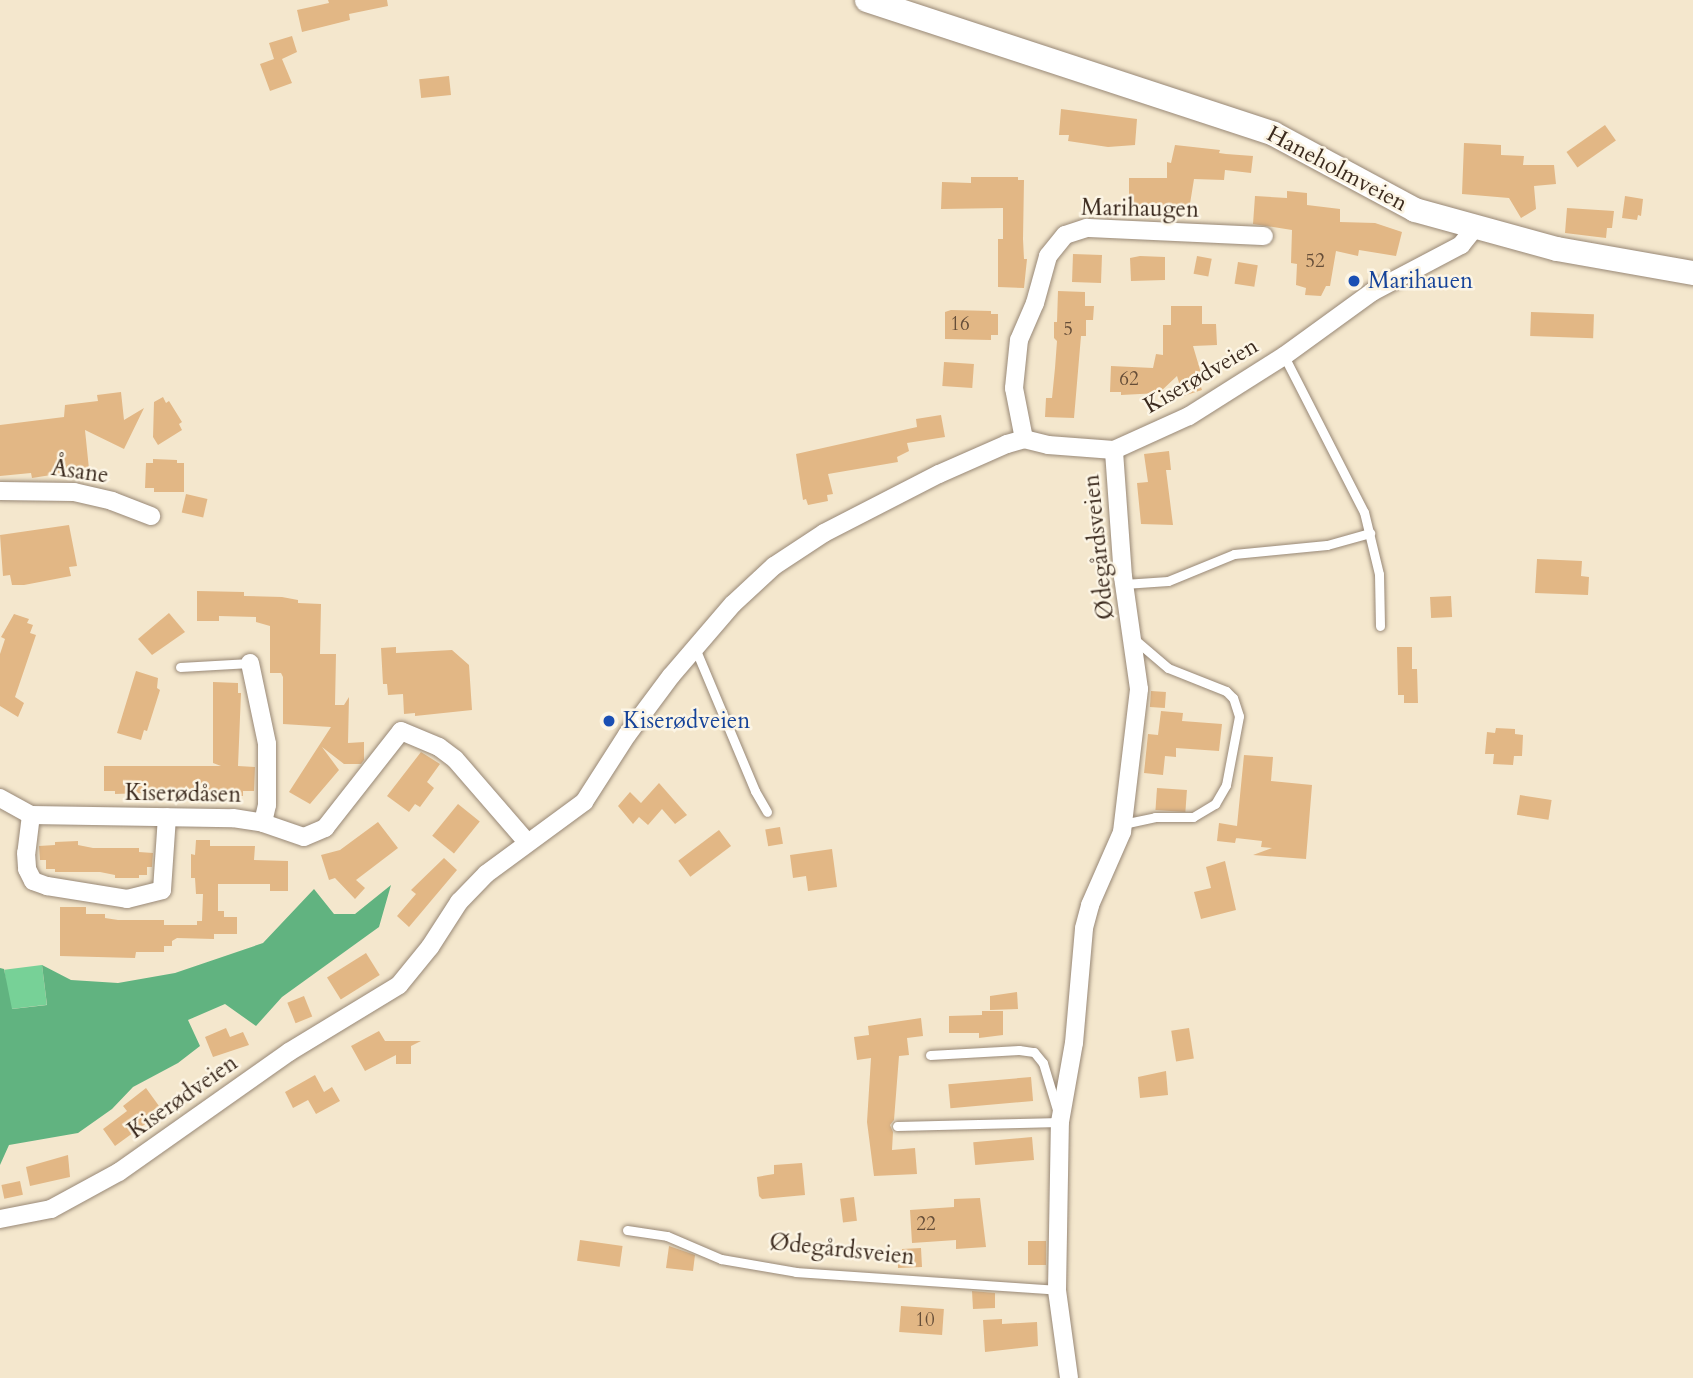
<!DOCTYPE html>
<html>
<head>
<meta charset="utf-8">
<style>
  body { margin:0 }
  #map { position:relative; width:1693px; height:1378px; overflow:hidden; background:#f4e7cd; font-family:Cardo,serif }
  div>[style] { position:absolute }
  .green>* { inset:0; background:#77d197; transform-origin:0 0 }
  .forest>* { inset:0; background:#61b380 }
  .building>* { inset:0; background:#e2b785; transform-origin:0 0 }
  .roads { filter:drop-shadow(0 0 2px #988876) drop-shadow(0 0 2px #988876) }
  .service>* { height:9px; margin:-4.5px; padding:0 4.5px; transform-origin:4.5px; border-radius:4.5px; background:#fff }
  .minor>* { height:18px; margin:-9px; padding:0 9px; transform-origin:9px; border-radius:9px; background:#fff }
  .secondary>* { height:24px; margin:-12px; padding:0 12px; transform-origin:12px; border-radius:12px; background:#fff }
  .dots>* { width:19px; height:19px; translate:-50% -50%; box-sizing:border-box; border:4px solid #fcf5e5; border-radius:50% }
  span { translate:-50% -50%; white-space:nowrap; text-align:center; line-height:1.15; -webkit-text-stroke:5px #fcf5e5; paint-order:stroke }
  .number-label { font-size:19px; color:#654d38 }
  .number-label span { -webkit-text-stroke-width:0 }
  .street-label { font-size:23px; color:#3b2a1e }
  .transit-label { font-size:23px; color:#164399 }
  .left { translate:0 -50%; text-align:left }
</style>
</head>
<body>
<div id="map">
  <div class="green">
    <i style="left:42px;top:965px;width:40px;height:38px;rotate:83deg"></i>
  </div>
  <div class="forest">
    <i style="clip-path:polygon(391px 885px,379px 927px,282px 997px,256px 1026px,225px 1004px,188px 1020px,200px 1046px,178px 1063px,133px 1087px,112px 1109px,78px 1133px,9px 1145px,0 1165px,0 968px,4px 969px,12px 1009px,47px 1005px,42px 965px,71px 980px,118px 983px,175px 973px,263px 943px,314px 889px,334px 914px,355px 914px)"></i>
  </div>
  <div class="building">
    <i style="clip-path:polygon(328px 0,387px 0,388px 6px,349px 14px,350px 20px,302px 32px,297px 10px,329px 3px)"></i>
    <i style="clip-path:polygon(292px 36px,297px 52px,282px 59px,292px 83px,270px 91px,260px 64px,274px 59px,269px 43px)"></i>
    <i style="left:449px;top:76px;width:19px;height:30px;rotate:84deg"></i>
    <i style="clip-path:polygon(1061px 109px,1137px 119px,1135px 145px,1108px 147px,1068px 141px,1069px 135px,1059px 135px)"></i>
    <i style="left:1605px;top:125px;width:19px;height:47px;rotate:55deg"></i>
    <i style="clip-path:polygon(1464px 143px,1501px 145px,1501px 155px,1524px 156px,1523px 165px,1554px 165px,1556px 184px,1534px 186px,1536px 209px,1521px 218px,1509px 198px,1462px 194px)"></i>
    <i style="clip-path:polygon(1175px 145px,1220px 150px,1219px 153px,1226px 154px,1253px 156px,1251px 173px,1225px 170px,1224px 180px,1194px 179px,1189px 210px,1154px 212px,1129px 208px,1129px 178px,1167px 178px,1167px 162px,1171px 163px)"></i>
    <i style="clip-path:polygon(971px 177px,1018px 177px,1018px 180px,1024px 180px,1023px 239px,1024px 259px,1027px 259px,1024px 288px,998px 287px,998px 239px,1003px 239px,1003px 208px,941px 209px,942px 182px,971px 183px)"></i>
    <i style="clip-path:polygon(1287px 191px,1307px 193px,1307px 205px,1340px 209px,1340px 222px,1375px 223px,1402px 232px,1396px 256px,1359px 250px,1358px 256px,1336px 251px,1330px 286px,1326px 286px,1321px 296px,1305px 295px,1306px 288px,1296px 285px,1297px 264px,1291px 263px,1292px 230px,1253px 224px,1255px 196px,1287px 198px)"></i>
    <i style="clip-path:polygon(1625px 196px,1643px 199px,1641px 216px,1638px 215px,1637px 220px,1622px 218px)"></i>
    <i style="clip-path:polygon(1567px 208px,1614px 211px,1612px 228px,1607px 228px,1606px 238px,1565px 233px)"></i>
    <i style="left:1073px;top:254px;width:29px;height:28px;rotate:2deg"></i>
    <i style="clip-path:polygon(1140px 256px,1165px 257px,1165px 280px,1131px 281px,1130px 258px)"></i>
    <i style="left:1197px;top:256px;width:15px;height:18px;rotate:11deg"></i>
    <i style="left:1238px;top:262px;width:20px;height:22px;rotate:9deg"></i>
    <i style="clip-path:polygon(1058px 291px,1085px 292px,1085px 306px,1094px 306px,1093px 320px,1086px 320px,1086px 336px,1081px 336px,1074px 418px,1045px 417px,1046px 398px,1052px 398px,1055px 368px,1057px 341px,1054px 338px,1054px 322px,1057px 322px)"></i>
    <i style="clip-path:polygon(1171px 306px,1202px 306px,1202px 324px,1216px 324px,1217px 345px,1193px 346px,1201px 373px,1197px 375px,1202px 390px,1183px 396px,1177px 376px,1159px 393px,1121px 395px,1121px 392px,1110px 392px,1111px 366px,1153px 368px,1156px 354px,1163px 355px,1163px 325px,1171px 325px)"></i>
    <i style="clip-path:polygon(951px 310px,991px 311px,991px 314px,998px 314px,998px 335px,991px 335px,991px 340px,945px 339px,945px 312px)"></i>
    <i style="left:1531px;top:312px;width:63px;height:24px;rotate:2deg"></i>
    <i style="left:944px;top:362px;width:30px;height:24px;rotate:4deg"></i>
    <i style="clip-path:polygon(121px 392px,124px 420px,144px 408px,124px 449px,85px 430px,89px 469px,32px 478px,31px 473px,0 476px,0 425px,64px 417px,65px 405px,98px 401px,97px 395px)"></i>
    <i style="clip-path:polygon(163px 397px,166px 403px,169px 401px,182px 422px,179px 424px,182px 430px,158px 445px,153px 437px,154px 402px)"></i>
    <i style="clip-path:polygon(941px 415px,945px 437px,907px 443px,909px 451px,897px 457px,898px 462px,828px 474px,833px 494px,827px 495px,828px 501px,808px 505px,806px 499px,803px 500px,796px 454px,917px 427px,916px 419px)"></i>
    <i style="clip-path:polygon(1169px 451px,1171px 470px,1166px 470px,1173px 525px,1141px 524px,1137px 483px,1148px 482px,1144px 454px)"></i>
    <i style="clip-path:polygon(153px 459px,177px 460px,177px 463px,184px 463px,184px 492px,154px 492px,154px 488px,145px 488px,146px 463px,153px 463px)"></i>
    <i style="left:186px;top:494px;width:22px;height:19px;rotate:13deg"></i>
    <i style="clip-path:polygon(69px 525px,77px 566px,69px 567px,71px 576px,24px 585px,12px 585px,10px 575px,3px 576px,0 535px)"></i>
    <i style="clip-path:polygon(1537px 559px,1582px 561px,1581px 576px,1589px 577px,1588px 595px,1535px 593px)"></i>
    <i style="clip-path:polygon(197px 591px,244px 592px,244px 596px,282px 597px,298px 600px,298px 603px,321px 604px,320px 654px,336px 654px,335px 705px,344px 705px,349px 697px,348px 743px,364px 742px,364px 760px,361px 764px,344px 764px,322px 747px,339px 770px,310px 804px,289px 792px,331px 727px,283px 724px,283px 677px,281px 673px,270px 673px,270px 626px,256px 622px,256px 617px,219px 616px,219px 621px,197px 621px)"></i>
    <i style="left:1451px;top:596px;width:21px;height:21px;rotate:87deg"></i>
    <i style="clip-path:polygon(169px 613px,185px 632px,152px 655px,138px 639px)"></i>
    <i style="clip-path:polygon(14px 614px,29px 619px,27px 623px,33px 625px,30px 633px,36px 635px,15px 697px,24px 703px,18px 717px,0 706px,0 654px,5px 639px,1px 637px)"></i>
    <i style="clip-path:polygon(396px 647px,396px 653px,452px 650px,469px 665px,472px 710px,415px 716px,415px 713px,404px 714px,403px 694px,388px 695px,387px 684px,383px 684px,381px 648px)"></i>
    <i style="clip-path:polygon(1397px 647px,1412px 647px,1412px 669px,1417px 669px,1418px 703px,1404px 703px,1404px 695px,1398px 695px)"></i>
    <i style="clip-path:polygon(136px 671px,158px 678px,157px 688px,160px 690px,147px 731px,144px 730px,141px 740px,117px 733px)"></i>
    <i style="clip-path:polygon(213px 682px,238px 683px,238px 693px,241px 693px,238px 766px,255px 767px,254px 791px,243px 791px,243px 796px,200px 795px,200px 791px,115px 794px,115px 791px,104px 791px,104px 766px,221px 766px,213px 763px)"></i>
    <i style="left:1151px;top:691px;width:15px;height:16px;rotate:4deg"></i>
    <i style="clip-path:polygon(1161px 711px,1183px 713px,1182px 721px,1222px 724px,1219px 751px,1176px 748px,1176px 757px,1165px 756px,1163px 775px,1144px 773px,1148px 734px,1158px 735px)"></i>
    <i style="clip-path:polygon(1496px 728px,1515px 729px,1515px 734px,1523px 735px,1522px 756px,1514px 756px,1513px 765px,1493px 764px,1494px 754px,1485px 754px,1487px 732px,1495px 733px)"></i>
    <i style="clip-path:polygon(421px 752px,440px 764px,427px 782px,434px 788px,420px 807px,415px 804px,409px 812px,387px 796px)"></i>
    <i style="clip-path:polygon(1244px 755px,1273px 757px,1271px 781px,1312px 785px,1306px 859px,1253px 855px,1272px 848px,1261px 847px,1262px 841px,1236px 838px,1237px 834px,1235px 843px,1217px 841px,1219px 823px,1237px 826px)"></i>
    <i style="clip-path:polygon(659px 783px,687px 815px,675px 824px,662px 809px,648px 825px,639px 817px,633px 824px,618px 806px,630px 792px,641px 803px)"></i>
    <i style="left:1157px;top:788px;width:30px;height:22px;rotate:4deg"></i>
    <i style="left:1520px;top:795px;width:32px;height:20px;rotate:9deg"></i>
    <i style="left:458px;top:804px;width:28px;height:41px;rotate:39deg"></i>
    <i style="clip-path:polygon(378px 822px,398px 848px,356px 880px,365px 888px,355px 899px,335px 878px,329px 880px,321px 855px,340px 850px)"></i>
    <i style="left:780px;top:827px;width:17px;height:15px;rotate:80deg"></i>
    <i style="left:719px;top:830px;width:20px;height:51px;rotate:53deg"></i>
    <i style="clip-path:polygon(196px 840px,210px 840px,210px 846px,255px 846px,254px 860px,288px 861px,288px 891px,270px 891px,270px 884px,218px 884px,218px 911px,224px 911px,224px 917px,237px 917px,237px 934px,214px 934px,214px 939px,177px 938px,172px 941px,172px 946px,164px 946px,164px 952px,136px 952px,135px 958px,60px 956px,60px 907px,86px 907px,86px 914px,105px 914px,105px 918px,118px 920px,164px 920px,164px 925px,197px 925px,197px 921px,202px 921px,203px 894px,196px 894px,195px 878px,191px 878px,191px 854px,195px 855px)"></i>
    <i style="clip-path:polygon(78px 841px,78px 845px,93px 848px,139px 848px,139px 852px,153px 853px,152px 867px,147px 867px,147px 875px,139px 875px,139px 878px,115px 878px,115px 875px,100px 872px,55px 872px,55px 869px,46px 869px,46px 860px,40px 860px,39px 846px,55px 845px,55px 842px)"></i>
    <i style="clip-path:polygon(832px 849px,837px 887px,808px 891px,806px 876px,793px 878px,790px 855px)"></i>
    <i style="clip-path:polygon(444px 858px,457px 870px,409px 927px,397px 916px,416px 894px,411px 890px)"></i>
    <i style="clip-path:polygon(1225px 861px,1236px 910px,1201px 919px,1194px 892px,1211px 888px,1206px 867px)"></i>
    <i style="left:366px;top:953px;width:26px;height:46px;rotate:58deg"></i>
    <i style="clip-path:polygon(1017px 992px,1018px 1009px,990px 1010px,990px 996px)"></i>
    <i style="left:304px;top:996px;width:22px;height:18px;rotate:68deg"></i>
    <i style="clip-path:polygon(982px 1011px,1003px 1011px,1003px 1035px,979px 1038px,979px 1033px,949px 1033px,949px 1016px,982px 1015px)"></i>
    <i style="clip-path:polygon(921px 1018px,923px 1036px,907px 1038px,909px 1055px,899px 1056px,894px 1120px,890px 1125px,893px 1132px,892px 1150px,915px 1148px,917px 1174px,874px 1176px,867px 1122px,871px 1058px,857px 1060px,854px 1037px,869px 1035px,868px 1026px)"></i>
    <i style="clip-path:polygon(226px 1028px,230px 1037px,243px 1032px,249px 1045px,213px 1057px,205px 1037px)"></i>
    <i style="left:1189px;top:1028px;width:31px;height:18px;rotate:81deg"></i>
    <i style="clip-path:polygon(379px 1031px,385px 1041px,421px 1041px,411px 1046px,411px 1064px,396px 1064px,396px 1055px,365px 1071px,351px 1046px)"></i>
    <i style="clip-path:polygon(1166px 1071px,1168px 1095px,1140px 1098px,1138px 1077px)"></i>
    <i style="clip-path:polygon(315px 1075px,324px 1092px,332px 1087px,340px 1101px,316px 1114px,308px 1100px,293px 1108px,285px 1092px)"></i>
    <i style="left:1031px;top:1077px;width:24px;height:83px;rotate:85deg"></i>
    <i style="clip-path:polygon(146px 1088px,159px 1106px,144px 1117px,148px 1122px,115px 1146px,103px 1129px,127px 1111px,123px 1106px)"></i>
    <i style="left:1032px;top:1137px;width:23px;height:59px;rotate:85deg"></i>
    <i style="clip-path:polygon(68px 1155px,70px 1177px,30px 1186px,26px 1167px)"></i>
    <i style="clip-path:polygon(802px 1163px,805px 1195px,762px 1199px,759px 1196px,757px 1177px,774px 1174px,774px 1165px)"></i>
    <i style="left:20px;top:1181px;width:14px;height:19px;rotate:78deg"></i>
    <i style="left:854px;top:1197px;width:24px;height:14px;rotate:83deg"></i>
    <i style="clip-path:polygon(980px 1198px,986px 1247px,956px 1249px,956px 1240px,912px 1243px,910px 1210px,954px 1207px,954px 1199px)"></i>
    <i style="left:580px;top:1240px;width:43px;height:21px;rotate:8deg"></i>
    <i style="left:1046px;top:1241px;width:24px;height:18px;rotate:90deg"></i>
    <i style="clip-path:polygon(669px 1246px,695px 1255px,693px 1271px,666px 1268px)"></i>
    <i style="clip-path:polygon(921px 1248px,922px 1267px,898px 1268px,898px 1253px,902px 1252px,902px 1249px)"></i>
    <i style="clip-path:polygon(972px 1291px,995px 1293px,995px 1308px,973px 1309px)"></i>
    <i style="left:901px;top:1306px;width:43px;height:26px;rotate:4deg"></i>
    <i style="clip-path:polygon(1002px 1319px,1002px 1324px,1037px 1322px,1038px 1346px,985px 1352px,983px 1320px)"></i>
  </div>
  <div class="roads">
    <div class="service">
      <i style="left:1284px;top:356px;width:175px;rotate:62.9deg"></i>
      <i style="left:1364px;top:512px;width:64px;rotate:76.4deg"></i>
      <i style="left:1379px;top:574px;width:52px;rotate:88.9deg"></i>
      <i style="left:1124px;top:584px;width:44px;rotate:-3.9deg"></i>
      <i style="left:1168px;top:581px;width:71px;rotate:-22.2deg"></i>
      <i style="left:1234px;top:554px;width:93px;rotate:-5.5deg"></i>
      <i style="left:1327px;top:545px;width:45px;rotate:-15.6deg"></i>
      <i style="left:695px;top:648px;width:155px;rotate:67.2deg"></i>
      <i style="left:755px;top:791px;width:24px;rotate:60deg"></i>
      <i style="left:180px;top:667px;width:70px;rotate:-3.3deg"></i>
      <i style="left:1123px;top:824px;width:33px;rotate:-12deg"></i>
      <i style="left:1155px;top:817px;width:38px"></i>
      <i style="left:1193px;top:817px;width:26px;rotate:-31deg"></i>
      <i style="left:1215px;top:804px;width:22px;rotate:-60deg"></i>
      <i style="left:1226px;top:785px;width:70px;rotate:-79.3deg"></i>
      <i style="left:1239px;top:716px;width:19px;rotate:-108deg"></i>
      <i style="left:1233px;top:698px;width:10px;rotate:-135deg"></i>
      <i style="left:1226px;top:691px;width:62px;rotate:-158.4deg"></i>
      <i style="left:1168px;top:668px;width:45px;rotate:-139.5deg"></i>
      <i style="left:930px;top:1055px;width:89px;rotate:-3.2deg"></i>
      <i style="left:1019px;top:1050px;width:15px;rotate:8deg"></i>
      <i style="left:1034px;top:1052px;width:14px;rotate:51deg"></i>
      <i style="left:1043px;top:1063px;width:52px;rotate:73.3deg"></i>
      <i style="left:897px;top:1126px;width:163px;rotate:-1.4deg"></i>
      <i style="left:627px;top:1230px;width:40px;rotate:8.5deg"></i>
      <i style="left:667px;top:1236px;width:59px;rotate:23.1deg"></i>
      <i style="left:721px;top:1259px;width:76px;rotate:9.8deg"></i>
      <i style="left:796px;top:1272px;width:262px;rotate:3.9deg"></i>
    </div>
    <div class="minor">
      <i style="left:1024px;top:439px;width:52px;rotate:-101.1deg"></i>
      <i style="left:1014px;top:388px;width:48px;rotate:-84.1deg"></i>
      <i style="left:1019px;top:340px;width:40px;rotate:-66.6deg"></i>
      <i style="left:1035px;top:303px;width:49px;rotate:-74.5deg"></i>
      <i style="left:1048px;top:256px;width:27px;rotate:-51deg"></i>
      <i style="left:1065px;top:235px;width:23px;rotate:-18deg"></i>
      <i style="left:1087px;top:228px;width:177px;rotate:2.6deg"></i>
      <i style="left:0;top:491px;width:74px;rotate:0.8deg"></i>
      <i style="left:74px;top:492px;width:39px;rotate:13deg"></i>
      <i style="left:112px;top:501px;width:42px;rotate:21deg"></i>
      <i style="left:250px;top:663px;width:83px;rotate:78.1deg"></i>
      <i style="left:267px;top:744px;width:61px;rotate:90deg"></i>
      <i style="left:267px;top:805px;width:18px;rotate:103deg"></i>
      <i style="left:0;top:798px;width:35px;rotate:29deg"></i>
      <i style="left:31px;top:815px;width:202px;rotate:0.9deg"></i>
      <i style="left:233px;top:818px;width:30px;rotate:9deg"></i>
      <i style="left:263px;top:823px;width:43px;rotate:18.9deg"></i>
      <i style="left:304px;top:837px;width:23px;rotate:-23deg"></i>
      <i style="left:325px;top:828px;width:123px;rotate:-51.9deg"></i>
      <i style="left:401px;top:731px;width:41px;rotate:22.8deg"></i>
      <i style="left:439px;top:747px;width:20px;rotate:37deg"></i>
      <i style="left:455px;top:759px;width:110px;rotate:49.1deg"></i>
      <i style="left:31px;top:815px;width:38px;rotate:97deg"></i>
      <i style="left:26px;top:853px;width:16px;rotate:86deg"></i>
      <i style="left:27px;top:869px;width:13px;rotate:63deg"></i>
      <i style="left:33px;top:881px;width:15px;rotate:20deg"></i>
      <i style="left:47px;top:886px;width:81px;rotate:9.2deg"></i>
      <i style="left:127px;top:899px;width:36px;rotate:-14deg"></i>
      <i style="left:162px;top:890px;width:73px;rotate:-86.1deg"></i>
      <i style="left:0;top:1219px;width:52px;rotate:-11.1deg"></i>
      <i style="left:51px;top:1209px;width:77px;rotate:-28.6deg"></i>
      <i style="left:119px;top:1172px;width:208px;rotate:-35.2deg"></i>
      <i style="left:289px;top:1052px;width:129px;rotate:-31.3deg"></i>
      <i style="left:399px;top:985px;width:49px;rotate:-50.8deg"></i>
      <i style="left:430px;top:947px;width:54px;rotate:-57.2deg"></i>
      <i style="left:459px;top:902px;width:39px;rotate:-46deg"></i>
      <i style="left:486px;top:874px;width:122px;rotate:-36.3deg"></i>
      <i style="left:584px;top:802px;width:80px;rotate:-57.3deg"></i>
      <i style="left:627px;top:735px;width:74px;rotate:-53.3deg"></i>
      <i style="left:671px;top:676px;width:95px;rotate:-49.3deg"></i>
      <i style="left:733px;top:604px;width:56px;rotate:-42.8deg"></i>
      <i style="left:774px;top:566px;width:60px;rotate:-33.4deg"></i>
      <i style="left:824px;top:533px;width:129px;rotate:-27.2deg"></i>
      <i style="left:939px;top:474px;width:74px;rotate:-23.8deg"></i>
      <i style="left:1007px;top:444px;width:18px;rotate:-16deg"></i>
      <i style="left:1024px;top:439px;width:25px;rotate:14deg"></i>
      <i style="left:1048px;top:445px;width:66px;rotate:4.3deg"></i>
      <i style="left:1114px;top:450px;width:82px;rotate:-24.4deg"></i>
      <i style="left:1189px;top:416px;width:112px;rotate:-32.3deg"></i>
      <i style="left:1284px;top:356px;width:109px;rotate:-36deg"></i>
      <i style="left:1372px;top:292px;width:101px;rotate:-27.8deg"></i>
      <i style="left:1461px;top:245px;width:22px;rotate:-51deg"></i>
      <i style="left:1069px;top:1378px;width:89px;rotate:-97.8deg"></i>
      <i style="left:1057px;top:1290px;width:168px;rotate:-89deg"></i>
      <i style="left:1060px;top:1122px;width:80px;rotate:-80deg"></i>
      <i style="left:1074px;top:1043px;width:115px;rotate:-85deg"></i>
      <i style="left:1084px;top:928px;width:24px;rotate:-75deg"></i>
      <i style="left:1090px;top:905px;width:80px;rotate:-66.3deg"></i>
      <i style="left:1122px;top:832px;width:144px;rotate:-83.2deg"></i>
      <i style="left:1139px;top:689px;width:113px;rotate:-98.1deg"></i>
      <i style="left:1123px;top:577px;width:127px;rotate:-94.1deg"></i>
    </div>
    <div class="secondary">
      <i style="left:867px;top:0;width:428px;rotate:18.2deg"></i>
      <i style="left:1274px;top:134px;width:160px;rotate:28.3deg"></i>
      <i style="left:1415px;top:210px;width:147px;rotate:15.4deg"></i>
      <i style="left:1557px;top:249px;width:138px;rotate:10deg"></i>
    </div>
  </div>
  <div class="dots">
    <i style="left:1354px;top:281px;background:#1a4fb4"></i>
    <i style="left:609px;top:721px;background:#1a4fb4"></i>
  </div>
  <div class="number-label">
    <span style="left:1315px;top:262px">52</span>
    <span style="left:960px;top:325px">16</span>
    <span style="left:1068px;top:330px">5</span>
    <span style="left:1129px;top:380px">62</span>
    <span style="left:926px;top:1225px">22</span>
    <span style="left:925px;top:1321px">10</span>
  </div>
  <div class="street-label">
    <span style="left:1337px;top:169px;rotate:28deg">Haneholmveien</span>
    <span style="left:1140px;top:209px;rotate:1deg">Marihaugen</span>
    <span style="left:1201px;top:376px;rotate:-30deg">Kiserødveien</span>
    <span style="left:80px;top:472px;rotate:8deg">Åsane</span>
    <span style="left:1099px;top:547px;rotate:-96deg">Ødegårdsveien</span>
    <span style="left:183px;top:794px;rotate:1deg">Kiserødåsen</span>
    <span style="left:183px;top:1097px;rotate:-35deg">Kiserødveien</span>
    <span style="left:842px;top:1250px;rotate:6deg">Ødegårdsveien</span>
  </div>
  <div class="transit-label">
    <span class="left" style="left:1368px;top:281px">Marihauen</span>
    <span class="left" style="left:623px;top:721px">Kiserødveien</span>
  </div>
</div>
</body>
</html>
